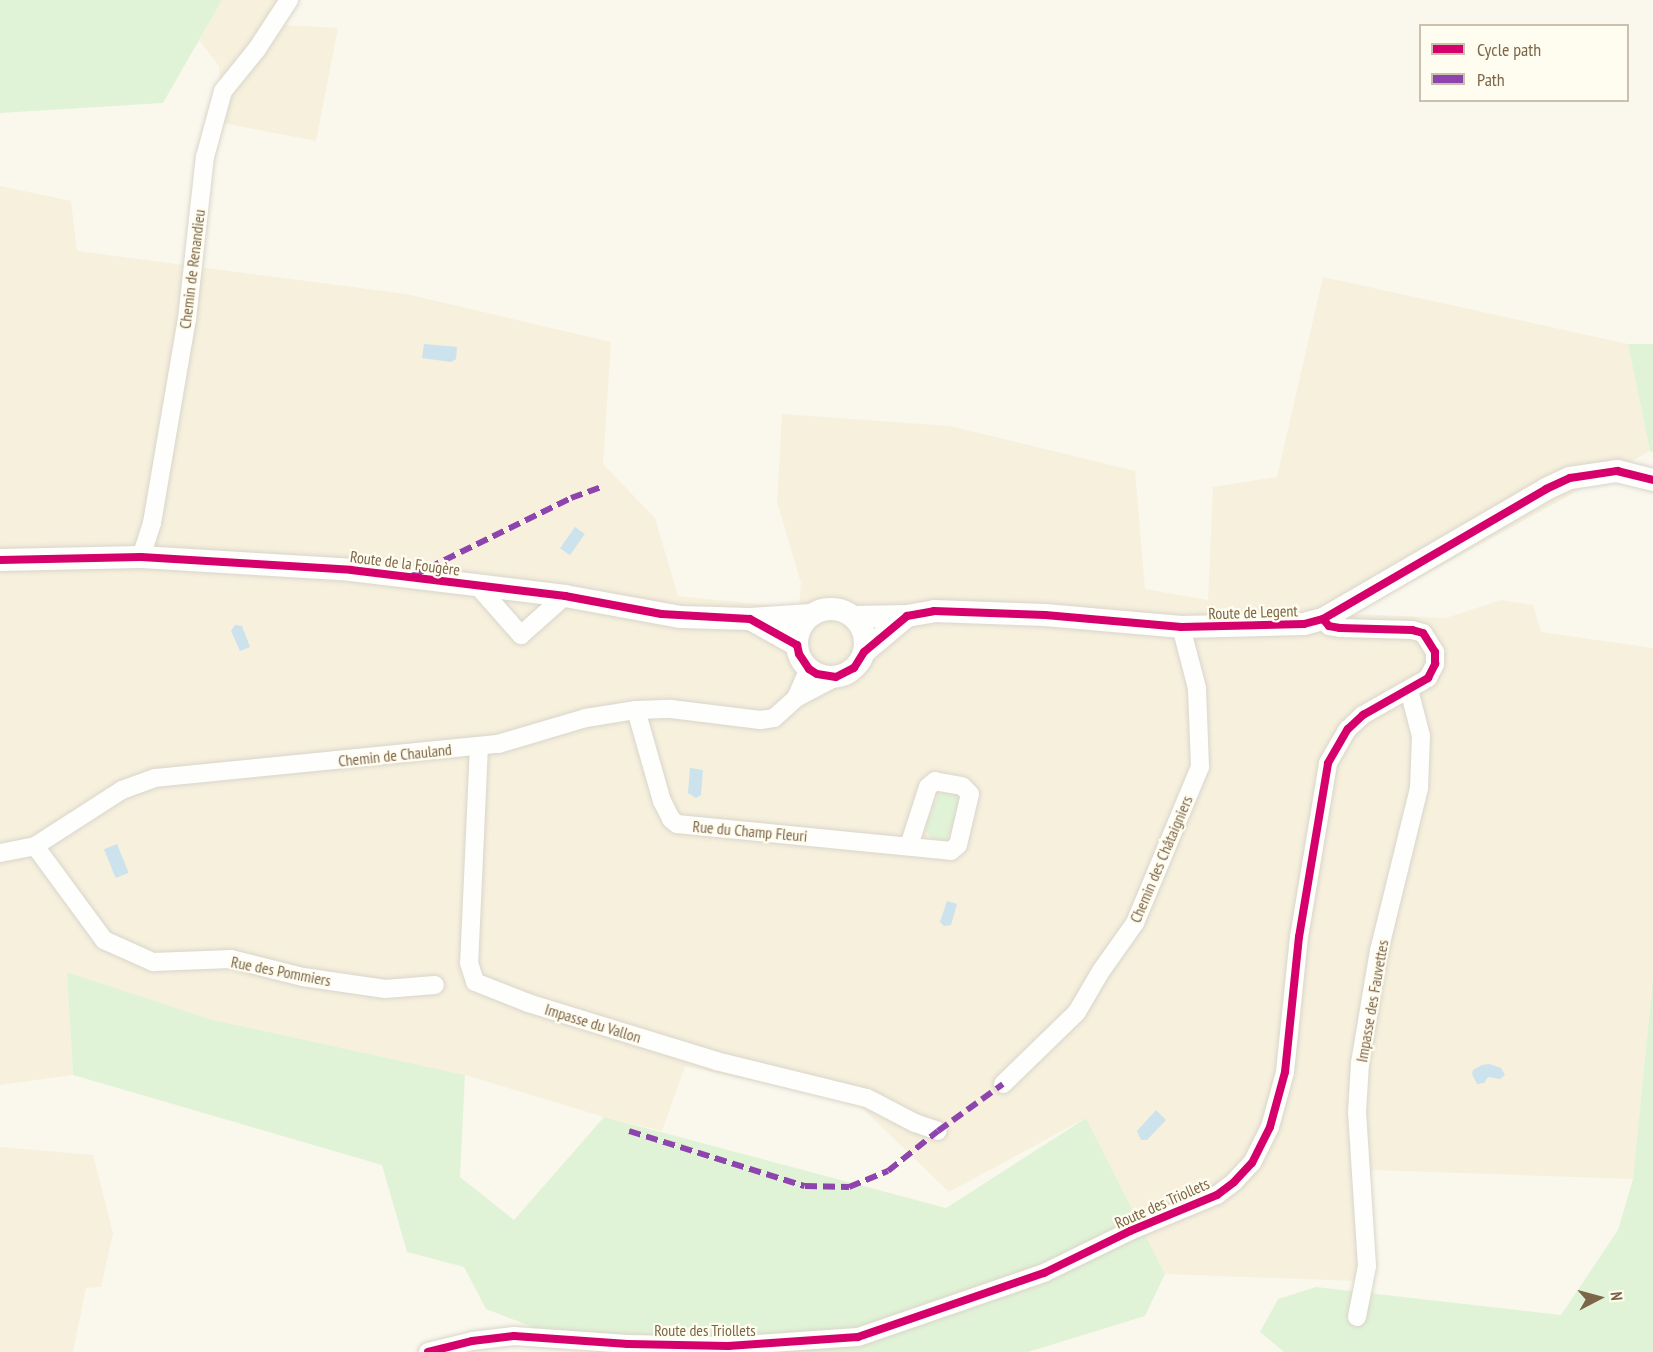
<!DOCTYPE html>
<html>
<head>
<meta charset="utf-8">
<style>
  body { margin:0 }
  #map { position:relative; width:1653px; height:1352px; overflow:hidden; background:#faf8ed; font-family:"PT Sans Narrow",sans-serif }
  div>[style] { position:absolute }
  .residential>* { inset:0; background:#f6f0dd }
  .green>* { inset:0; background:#e1f3d6 }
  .water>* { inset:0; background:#cce2ec; transform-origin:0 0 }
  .roads { filter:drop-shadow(0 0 2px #d9d5cb) drop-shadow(0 0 2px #d9d5cb) }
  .minor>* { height:18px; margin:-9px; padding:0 9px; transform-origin:9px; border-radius:9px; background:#fefefc }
  .tertiary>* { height:22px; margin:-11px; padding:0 11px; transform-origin:11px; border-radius:11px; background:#fefefc }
  .tertiary>.ring { margin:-11px; padding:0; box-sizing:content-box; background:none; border:22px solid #fefefc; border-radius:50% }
  .quiet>* { height:6px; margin-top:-3px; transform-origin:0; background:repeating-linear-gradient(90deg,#8e44ad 0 12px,transparent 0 18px) }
  .cycleway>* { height:8px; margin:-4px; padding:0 4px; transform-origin:4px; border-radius:4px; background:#d6006c }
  span { translate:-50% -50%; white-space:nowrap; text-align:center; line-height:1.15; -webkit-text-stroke:4.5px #fffcf0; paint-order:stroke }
  .street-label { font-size:16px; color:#7c6648 }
  .legend { position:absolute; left:1419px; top:24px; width:210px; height:78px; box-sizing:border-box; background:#fffcf0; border:2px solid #cbc0ad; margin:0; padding:8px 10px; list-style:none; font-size:18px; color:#7c6648 }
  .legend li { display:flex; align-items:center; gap:12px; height:30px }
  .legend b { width:30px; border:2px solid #cbc0ad }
  .north { position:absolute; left:1569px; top:1268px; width:60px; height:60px; -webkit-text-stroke:4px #fffcf0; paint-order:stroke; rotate:84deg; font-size:16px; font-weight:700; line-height:24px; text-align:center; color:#7c6648 }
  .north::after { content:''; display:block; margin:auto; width:21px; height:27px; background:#7c6648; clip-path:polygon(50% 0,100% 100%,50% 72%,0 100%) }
</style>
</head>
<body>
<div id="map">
  <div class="residential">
    <i style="clip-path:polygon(222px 0,300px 0,283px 25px,338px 28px,316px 141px,223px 123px,219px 66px,199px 40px)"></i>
    <i style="clip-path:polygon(0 186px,71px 201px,77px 251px,406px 294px,611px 342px,603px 464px,655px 518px,678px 596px,799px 608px,801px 583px,777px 502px,782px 414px,950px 426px,1135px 471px,1145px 589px,1208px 600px,1213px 487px,1277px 477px,1323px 277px,1628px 344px,1650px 451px,1354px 614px,1446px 618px,1501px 600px,1533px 605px,1541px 632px,1653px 648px,1653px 977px,1633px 1179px,1372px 1170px,1358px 1281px,1165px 1274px,1086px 1118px,949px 1192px,858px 1104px,685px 1066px,662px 1131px,604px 1117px,465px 1075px,209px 1019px,67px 972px,73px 1075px,0 1085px)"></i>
    <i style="clip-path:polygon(0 1147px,93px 1155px,113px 1233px,101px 1287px,86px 1288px,73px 1352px,0 1352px)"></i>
  </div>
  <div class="green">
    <i style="clip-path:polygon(0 0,222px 0,163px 103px,0 113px)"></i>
    <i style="clip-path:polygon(1628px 344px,1653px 344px,1653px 452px,1650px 451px)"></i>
    <i style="clip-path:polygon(948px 792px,957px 794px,961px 802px,947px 839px,938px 841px,930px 837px,925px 829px,938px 795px)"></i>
    <i style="clip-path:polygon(67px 972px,209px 1019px,465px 1075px,460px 1177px,514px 1220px,604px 1117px,946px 1208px,1086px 1118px,1165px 1274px,1145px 1316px,1028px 1352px,598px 1352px,486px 1309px,464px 1267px,407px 1252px,382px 1165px,73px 1075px)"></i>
    <i style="clip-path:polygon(1653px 977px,1653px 1352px,1284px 1352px,1260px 1332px,1278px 1299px,1316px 1287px,1561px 1315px,1618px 1230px,1633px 1179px)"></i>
  </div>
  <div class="water">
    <i style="clip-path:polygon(424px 344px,457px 347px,456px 359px,451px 362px,422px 358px)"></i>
    <i style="left:575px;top:527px;width:12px;height:26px;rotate:35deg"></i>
    <i style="clip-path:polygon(235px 625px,242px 626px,250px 647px,240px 651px,231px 631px)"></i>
    <i style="clip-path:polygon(690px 768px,703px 770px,701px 795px,696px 798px,688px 793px)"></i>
    <i style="left:117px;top:844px;width:31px;height:14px;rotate:68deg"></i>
    <i style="clip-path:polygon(947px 901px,957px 904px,951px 925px,944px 926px,940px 922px)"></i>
    <i style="clip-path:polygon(1489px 1064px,1501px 1068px,1505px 1075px,1500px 1079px,1488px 1077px,1484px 1083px,1477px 1084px,1472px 1074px,1473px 1070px,1482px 1065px)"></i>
    <i style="clip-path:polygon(1156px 1110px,1166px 1120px,1147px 1140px,1141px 1140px,1137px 1131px)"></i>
  </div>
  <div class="roads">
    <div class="minor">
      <i style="left:141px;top:557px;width:36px;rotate:-72deg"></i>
      <i style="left:152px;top:523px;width:207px;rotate:-80.3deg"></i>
      <i style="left:187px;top:319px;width:163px;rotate:-83.7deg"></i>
      <i style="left:205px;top:157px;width:68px;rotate:-74.7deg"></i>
      <i style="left:223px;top:91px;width:54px;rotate:-51deg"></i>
      <i style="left:257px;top:49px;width:59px;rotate:-56.9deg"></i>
      <i style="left:477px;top:585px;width:67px;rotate:48.7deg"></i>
      <i style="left:521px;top:635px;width:59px;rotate:-41.6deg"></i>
      <i style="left:796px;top:698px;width:45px;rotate:-27.7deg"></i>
      <i style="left:636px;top:710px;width:95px;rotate:74.1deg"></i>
      <i style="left:662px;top:801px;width:20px;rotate:63deg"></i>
      <i style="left:671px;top:819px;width:8px;rotate:40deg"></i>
      <i style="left:677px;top:824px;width:275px;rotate:5.6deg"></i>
      <i style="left:951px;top:851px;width:9px;rotate:-41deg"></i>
      <i style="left:958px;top:845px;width:52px;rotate:-76.8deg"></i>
      <i style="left:970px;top:794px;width:11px;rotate:-135deg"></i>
      <i style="left:962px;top:786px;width:27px;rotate:-170deg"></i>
      <i style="left:935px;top:781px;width:9px;rotate:139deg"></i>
      <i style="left:928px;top:787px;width:62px;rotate:107.9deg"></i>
      <i style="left:479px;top:746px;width:217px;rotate:92.6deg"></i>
      <i style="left:469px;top:963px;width:20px;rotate:72deg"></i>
      <i style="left:475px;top:982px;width:57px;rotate:21.6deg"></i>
      <i style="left:528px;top:1003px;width:197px;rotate:17.1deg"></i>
      <i style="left:716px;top:1061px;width:155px;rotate:13.8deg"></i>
      <i style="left:867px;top:1098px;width:54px;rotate:27.5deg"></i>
      <i style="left:915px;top:1123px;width:24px;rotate:19deg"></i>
      <i style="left:35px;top:846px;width:117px;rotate:53.7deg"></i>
      <i style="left:104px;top:940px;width:54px;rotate:24.2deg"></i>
      <i style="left:153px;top:962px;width:78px;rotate:-2.2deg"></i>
      <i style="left:231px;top:959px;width:74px;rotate:14deg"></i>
      <i style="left:303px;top:977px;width:83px;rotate:8.3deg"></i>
      <i style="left:385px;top:989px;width:50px;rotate:-4.6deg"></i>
      <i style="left:0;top:853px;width:36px;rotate:-11deg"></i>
      <i style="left:35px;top:846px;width:103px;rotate:-32.8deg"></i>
      <i style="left:122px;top:790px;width:35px;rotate:-20deg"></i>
      <i style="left:155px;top:778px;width:345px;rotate:-5.7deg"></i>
      <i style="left:498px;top:744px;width:92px;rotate:-16.5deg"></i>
      <i style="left:586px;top:718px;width:51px;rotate:-9.1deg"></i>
      <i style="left:636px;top:710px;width:35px;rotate:-2deg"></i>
      <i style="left:671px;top:709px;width:90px;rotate:7deg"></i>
      <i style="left:760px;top:720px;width:14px;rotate:-8deg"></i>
      <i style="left:774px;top:718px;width:30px;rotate:-42deg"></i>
      <i style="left:796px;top:698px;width:32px;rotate:-66deg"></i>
      <i style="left:1003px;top:1084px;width:103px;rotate:-44.2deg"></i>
      <i style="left:1077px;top:1012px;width:48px;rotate:-59.7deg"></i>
      <i style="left:1101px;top:971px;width:59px;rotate:-54.7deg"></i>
      <i style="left:1135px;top:923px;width:169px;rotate:-67.4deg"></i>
      <i style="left:1200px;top:767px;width:79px;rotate:-92.2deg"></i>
      <i style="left:1197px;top:688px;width:63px;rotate:-104.7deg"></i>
      <i style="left:1357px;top:1317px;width:52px;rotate:-78.9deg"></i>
      <i style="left:1367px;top:1266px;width:153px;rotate:-93.7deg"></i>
      <i style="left:1357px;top:1113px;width:50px;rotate:-86.6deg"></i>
      <i style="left:1360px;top:1063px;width:114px;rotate:-80.4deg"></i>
      <i style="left:1379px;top:951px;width:168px;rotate:-76.2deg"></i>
      <i style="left:1419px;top:788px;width:52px;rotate:-87.8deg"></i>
      <i style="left:1421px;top:736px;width:48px;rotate:-104.6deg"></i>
      <i style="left:428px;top:1352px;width:45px;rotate:-14deg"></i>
      <i style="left:472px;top:1341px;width:42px;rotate:-6.8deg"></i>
      <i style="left:514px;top:1336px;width:114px;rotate:4deg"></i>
      <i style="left:628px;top:1344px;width:100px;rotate:1.1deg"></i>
      <i style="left:728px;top:1346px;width:130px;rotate:-4deg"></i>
      <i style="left:858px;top:1337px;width:197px;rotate:-19deg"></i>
      <i style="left:1044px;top:1273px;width:96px;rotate:-26deg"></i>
      <i style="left:1130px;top:1231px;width:94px;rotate:-22.5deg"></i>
      <i style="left:1217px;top:1195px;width:21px;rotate:-37deg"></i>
      <i style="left:1234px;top:1182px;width:26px;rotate:-47deg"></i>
      <i style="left:1252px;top:1163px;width:40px;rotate:-63.4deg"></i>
      <i style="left:1270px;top:1127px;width:57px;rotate:-74.7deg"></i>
      <i style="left:1285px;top:1072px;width:136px;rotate:-84.1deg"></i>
      <i style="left:1299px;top:937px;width:176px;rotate:-80.5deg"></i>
      <i style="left:1328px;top:763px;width:39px;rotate:-60deg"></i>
      <i style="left:1348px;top:729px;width:21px;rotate:-43deg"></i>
      <i style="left:1363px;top:715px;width:75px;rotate:-29.6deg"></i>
      <i style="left:1428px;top:678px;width:16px;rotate:-63deg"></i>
      <i style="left:1435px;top:664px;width:12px;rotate:-90deg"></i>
      <i style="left:1435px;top:652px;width:22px;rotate:-122deg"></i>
      <i style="left:1423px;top:633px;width:11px;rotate:-165deg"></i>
      <i style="left:1412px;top:630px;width:72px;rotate:-178.4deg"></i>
      <i style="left:1340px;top:628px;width:11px;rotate:-170deg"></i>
      <i style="left:1329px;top:626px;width:9px;rotate:-131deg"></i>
    </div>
    <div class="tertiary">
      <i style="left:0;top:560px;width:141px;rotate:-1.2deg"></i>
      <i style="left:141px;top:557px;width:210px;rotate:3.5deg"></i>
      <i style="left:351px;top:570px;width:216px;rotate:6.9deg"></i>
      <i style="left:565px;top:596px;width:118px;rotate:10.3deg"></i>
      <i style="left:681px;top:617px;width:69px;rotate:1.7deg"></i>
      <i style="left:750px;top:619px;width:62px;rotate:-3.7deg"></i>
      <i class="ring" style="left:797px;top:609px;width:46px;height:46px"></i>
      <i style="left:854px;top:617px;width:53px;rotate:-1.1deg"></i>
      <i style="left:907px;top:616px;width:27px;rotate:-10deg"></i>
      <i style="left:934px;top:611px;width:111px;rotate:2.1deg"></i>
      <i style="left:1045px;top:615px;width:137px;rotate:5deg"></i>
      <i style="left:1181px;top:627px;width:123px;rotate:-1.4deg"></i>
      <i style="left:1304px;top:624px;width:20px;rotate:-15deg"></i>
      <i style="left:1323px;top:619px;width:258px;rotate:-30.2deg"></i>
      <i style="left:1546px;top:489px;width:26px;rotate:-25deg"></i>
      <i style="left:1570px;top:478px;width:48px;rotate:-8.5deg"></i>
      <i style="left:1617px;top:471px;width:37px;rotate:14deg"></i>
      <i style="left:750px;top:619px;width:54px;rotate:29deg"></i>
      <i style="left:864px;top:652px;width:56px;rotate:-39.9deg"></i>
    </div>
  </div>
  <div class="quiet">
    <i style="left:412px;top:576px;width:177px;rotate:-26.1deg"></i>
    <i style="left:571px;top:498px;width:33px;rotate:-20deg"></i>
    <i style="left:629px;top:1131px;width:184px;rotate:17.4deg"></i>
    <i style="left:805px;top:1186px;width:44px;rotate:1.3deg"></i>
    <i style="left:849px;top:1187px;width:42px;rotate:-22.3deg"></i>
    <i style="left:888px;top:1171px;width:64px;rotate:-38.7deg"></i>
    <i style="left:938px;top:1131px;width:80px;rotate:-35.9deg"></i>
  </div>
  <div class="cycleway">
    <i style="left:0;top:560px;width:141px;rotate:-1.2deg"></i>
    <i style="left:141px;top:557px;width:210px;rotate:3.5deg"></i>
    <i style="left:351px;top:570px;width:216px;rotate:6.9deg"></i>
    <i style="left:565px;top:596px;width:98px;rotate:10.6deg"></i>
    <i style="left:661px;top:614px;width:89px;rotate:3.2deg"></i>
    <i style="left:750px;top:619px;width:54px;rotate:29deg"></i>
    <i style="left:797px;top:645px;width:9px;rotate:77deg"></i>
    <i style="left:799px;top:654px;width:18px;rotate:56deg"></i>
    <i style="left:809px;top:669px;width:9px;rotate:32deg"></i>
    <i style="left:817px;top:674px;width:19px;rotate:9deg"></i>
    <i style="left:836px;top:677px;width:20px;rotate:-27deg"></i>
    <i style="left:854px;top:668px;width:19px;rotate:-58deg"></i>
    <i style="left:864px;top:652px;width:56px;rotate:-39.9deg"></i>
    <i style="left:907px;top:616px;width:27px;rotate:-10deg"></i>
    <i style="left:934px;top:611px;width:111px;rotate:2.1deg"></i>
    <i style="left:1045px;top:615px;width:137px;rotate:5deg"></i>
    <i style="left:1181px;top:627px;width:123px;rotate:-1.4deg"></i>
    <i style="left:1304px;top:624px;width:20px;rotate:-15deg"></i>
    <i style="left:1323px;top:619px;width:258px;rotate:-30.2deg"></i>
    <i style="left:1546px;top:489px;width:26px;rotate:-25deg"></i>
    <i style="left:1570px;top:478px;width:48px;rotate:-8.5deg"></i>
    <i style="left:1617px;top:471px;width:37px;rotate:14deg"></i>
    <i style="left:428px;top:1352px;width:45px;rotate:-14deg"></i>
    <i style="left:472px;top:1341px;width:42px;rotate:-6.8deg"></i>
    <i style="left:514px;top:1336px;width:114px;rotate:4deg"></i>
    <i style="left:628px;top:1344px;width:100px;rotate:1.1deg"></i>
    <i style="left:728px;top:1346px;width:130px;rotate:-4deg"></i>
    <i style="left:858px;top:1337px;width:197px;rotate:-19deg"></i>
    <i style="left:1044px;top:1273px;width:96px;rotate:-26deg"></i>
    <i style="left:1130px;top:1231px;width:94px;rotate:-22.5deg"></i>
    <i style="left:1217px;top:1195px;width:21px;rotate:-37deg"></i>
    <i style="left:1234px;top:1182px;width:26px;rotate:-47deg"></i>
    <i style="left:1252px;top:1163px;width:40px;rotate:-63.4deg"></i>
    <i style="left:1270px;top:1127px;width:57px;rotate:-74.7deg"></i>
    <i style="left:1285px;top:1072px;width:136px;rotate:-84.1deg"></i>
    <i style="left:1299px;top:937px;width:176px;rotate:-80.5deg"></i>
    <i style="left:1328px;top:763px;width:39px;rotate:-60deg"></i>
    <i style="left:1348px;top:729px;width:21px;rotate:-43deg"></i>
    <i style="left:1363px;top:715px;width:75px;rotate:-29.6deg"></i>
    <i style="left:1428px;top:678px;width:16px;rotate:-63deg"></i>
    <i style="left:1435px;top:664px;width:12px;rotate:-90deg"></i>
    <i style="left:1435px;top:652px;width:22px;rotate:-122deg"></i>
    <i style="left:1423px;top:633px;width:11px;rotate:-165deg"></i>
    <i style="left:1412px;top:630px;width:72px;rotate:-178.4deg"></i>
    <i style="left:1340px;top:628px;width:11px;rotate:-170deg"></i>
    <i style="left:1329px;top:626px;width:9px;rotate:-131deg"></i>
  </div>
  <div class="street-label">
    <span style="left:192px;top:269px;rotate:-83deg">Chemin de Renandieu</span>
    <span style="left:405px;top:563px;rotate:7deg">Route de la Fougère</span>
    <span style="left:1253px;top:612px;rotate:-2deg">Route de Legent</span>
    <span style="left:395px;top:755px;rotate:-6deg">Chemin de Chauland</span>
    <span style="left:750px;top:831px;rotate:5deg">Rue du Champ Fleuri</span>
    <span style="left:1161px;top:859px;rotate:-67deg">Chemin des Châtaigniers</span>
    <span style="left:281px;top:971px;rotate:11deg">Rue des Pommiers</span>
    <span style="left:1372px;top:1001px;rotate:-80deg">Impasse des Fauvettes</span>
    <span style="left:593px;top:1023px;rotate:17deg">Impasse du Vallon</span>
    <span style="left:1162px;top:1203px;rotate:-24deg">Route des Triollets</span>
    <span style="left:705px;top:1330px">Route des Triollets</span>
  </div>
  <ul class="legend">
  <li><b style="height:8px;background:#d6006c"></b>Cycle path</li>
  <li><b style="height:8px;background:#8e44ad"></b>Path</li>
  </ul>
  <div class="north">N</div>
</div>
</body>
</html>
